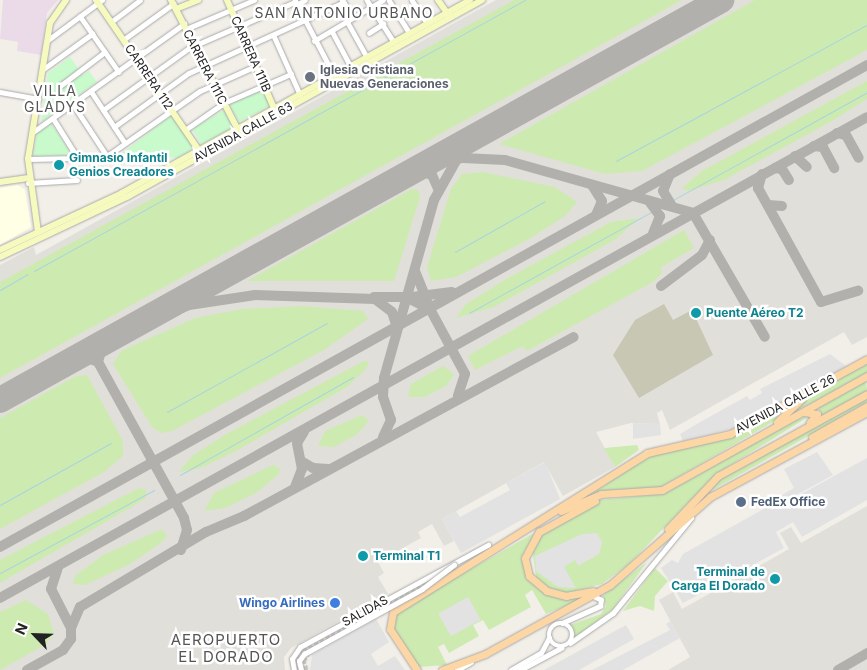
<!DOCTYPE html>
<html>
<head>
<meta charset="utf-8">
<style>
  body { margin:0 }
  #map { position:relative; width:867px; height:670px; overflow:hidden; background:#f2efe9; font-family:Inter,sans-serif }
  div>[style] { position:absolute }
  .industrial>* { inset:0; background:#ebdbe8 }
  .education>* { inset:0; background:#ffffe5 }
  .airport>* { inset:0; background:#e1dfda }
  .construction>* { inset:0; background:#c7c7b4 }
  .grass>* { inset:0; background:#cdebb0 }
  .park>* { inset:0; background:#c8facc }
  .parking>* { inset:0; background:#e2e2e2; transform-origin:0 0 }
  .stream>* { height:1px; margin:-0.5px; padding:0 0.5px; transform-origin:0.5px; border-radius:0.5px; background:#aad3df }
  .taxiway>* { height:10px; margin:-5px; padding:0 5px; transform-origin:5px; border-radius:5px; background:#b1b0ac }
  .runway>* { height:26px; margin:-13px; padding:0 13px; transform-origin:13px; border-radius:13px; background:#b1b0ac }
  .street-tunnel>* { height:4.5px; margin-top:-2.25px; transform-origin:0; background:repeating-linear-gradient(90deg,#c8c6c1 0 4.5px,transparent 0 6.5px) }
  .roads { filter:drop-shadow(0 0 1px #a9a9a9) drop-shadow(0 0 1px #a9a9a9) }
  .street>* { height:4.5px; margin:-2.25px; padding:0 2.25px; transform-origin:2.25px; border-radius:2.25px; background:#fff }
  .street>.ring { margin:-2.25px; padding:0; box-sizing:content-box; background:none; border:4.5px solid #fff; border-radius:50% }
  .secondary>* { height:6px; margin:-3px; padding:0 3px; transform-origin:3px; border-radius:3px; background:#f7fabf }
  .primary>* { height:7px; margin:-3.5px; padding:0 3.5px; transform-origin:3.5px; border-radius:3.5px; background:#fcd6a4 }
  .bridges { filter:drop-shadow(0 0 1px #a9a9a9) drop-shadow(0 0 1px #a9a9a9) }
  .street-bridge>* { height:4.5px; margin:-2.25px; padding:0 2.25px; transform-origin:2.25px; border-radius:2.25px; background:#fff }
  .dots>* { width:14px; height:14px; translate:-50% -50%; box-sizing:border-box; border:2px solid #fff; border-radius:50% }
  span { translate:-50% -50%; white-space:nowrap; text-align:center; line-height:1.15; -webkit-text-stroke:5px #fff; paint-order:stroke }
  .street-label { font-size:12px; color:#222 }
  .worship-label { font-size:12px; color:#5b616d; font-weight:700 }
  .left { translate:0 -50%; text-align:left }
  .culture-label { font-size:12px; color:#0d838f; font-weight:700 }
  .right { translate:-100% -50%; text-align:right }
  .service-label { font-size:12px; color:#4e5e75; font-weight:700 }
  .shop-label { font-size:12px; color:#366cbe; font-weight:700 }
  .neighbourhood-label { font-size:14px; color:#555; letter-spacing:1px }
  .quarter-label { font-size:15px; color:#555; letter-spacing:1px }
  .north { position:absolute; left:10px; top:610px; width:50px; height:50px; -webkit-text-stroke:4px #fff; paint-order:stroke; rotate:294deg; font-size:14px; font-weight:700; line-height:20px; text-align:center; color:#222 }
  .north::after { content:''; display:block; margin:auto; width:18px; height:22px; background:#222; clip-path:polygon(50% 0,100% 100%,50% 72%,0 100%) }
</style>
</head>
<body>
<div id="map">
  <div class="industrial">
    <i style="clip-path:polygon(3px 0,58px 0,47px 13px,41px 55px,17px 51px,18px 42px,0 39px)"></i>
  </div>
  <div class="education">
    <i style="clip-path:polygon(18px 185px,25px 190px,31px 227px,0 245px,0 188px)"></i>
  </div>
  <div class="airport">
    <i style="clip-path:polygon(496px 0,867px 0,867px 337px,852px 345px,844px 332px,670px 430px,662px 410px,657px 413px,660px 424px,631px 423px,596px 432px,615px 467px,563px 496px,544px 462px,442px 519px,454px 541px,444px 546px,432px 524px,418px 532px,421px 538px,378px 562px,384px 573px,378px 577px,388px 594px,291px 648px,284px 657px,285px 670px,0 670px,0 265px,34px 247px,36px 255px)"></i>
    <i style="clip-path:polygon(867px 506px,867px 670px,668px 670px,690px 657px,659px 600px,673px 592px,682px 609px,789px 549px,780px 533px,791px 527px,801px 543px)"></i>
  </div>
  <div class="construction">
    <i style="clip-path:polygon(664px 304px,673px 320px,692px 310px,713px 355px,639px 398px,613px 355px,635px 320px)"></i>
  </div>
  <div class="grass">
    <i style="clip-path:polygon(514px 0,682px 0,0 378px,0 282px)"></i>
    <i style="clip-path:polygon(755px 0,867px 0,867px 50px,642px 171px,605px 174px,499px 144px)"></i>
    <i style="clip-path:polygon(867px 81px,867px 99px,832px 121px,724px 180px,688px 191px,682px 188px,702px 171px)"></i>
    <i style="clip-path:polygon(483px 172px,555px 187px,577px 202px,565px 216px,531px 238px,456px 277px,431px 281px,427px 267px,451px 189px,462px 174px)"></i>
    <i style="clip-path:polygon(412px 189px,418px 190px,420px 197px,394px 281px,247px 281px)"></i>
    <i style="clip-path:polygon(639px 218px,616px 239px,494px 307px,456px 318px,465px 305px,506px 279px,611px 222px)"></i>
    <i style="clip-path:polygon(684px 230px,694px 248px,661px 267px,662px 273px,653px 282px,527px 351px,523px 346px,475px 370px,468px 356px)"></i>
    <i style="clip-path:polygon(303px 306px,363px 311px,368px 319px,324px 350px,172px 431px,161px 433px,152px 427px,113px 364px,121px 351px,195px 318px,242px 309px)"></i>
    <i style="clip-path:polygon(364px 361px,369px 362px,366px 369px,347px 387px,236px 451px,201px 468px,179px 472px,192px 456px,228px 433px)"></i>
    <i style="clip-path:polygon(867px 362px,867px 373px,785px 417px,810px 394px)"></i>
    <i style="clip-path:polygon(443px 366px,454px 374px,447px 385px,425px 397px,408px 397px,411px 384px)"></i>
    <i style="clip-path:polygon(87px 375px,123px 441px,123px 456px,104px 472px,0 529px,0 418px,76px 376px)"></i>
    <i style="clip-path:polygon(866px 379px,867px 391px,823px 416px,817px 406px)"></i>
    <i style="clip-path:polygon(867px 397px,867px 403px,700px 497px,721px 478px)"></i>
    <i style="clip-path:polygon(795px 402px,771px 423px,656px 490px,591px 495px,645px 457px,732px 435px)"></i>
    <i style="clip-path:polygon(813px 414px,716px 474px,629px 564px,602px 584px,567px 593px,547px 587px,536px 577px,532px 549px,545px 530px,600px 500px,662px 494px,788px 423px)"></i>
    <i style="clip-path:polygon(362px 415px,369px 421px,356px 435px,334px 447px,318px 446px,325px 431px)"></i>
    <i style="clip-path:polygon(637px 445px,639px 450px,615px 467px,604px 448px)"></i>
    <i style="clip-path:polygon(273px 465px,280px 468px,279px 474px,256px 493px,225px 508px,204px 511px,214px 493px)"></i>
    <i style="clip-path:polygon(139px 488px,147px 490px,145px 499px,0 583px,0 560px)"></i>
    <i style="clip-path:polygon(162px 529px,167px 536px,161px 543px,130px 564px,85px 585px,73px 584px,75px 576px,103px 555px)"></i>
    <i style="clip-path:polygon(534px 533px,523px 555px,532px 582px,545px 593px,571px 599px,591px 595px,546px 614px,532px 590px,525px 595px,531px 607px,489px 630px,483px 620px,473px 625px,479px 636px,449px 653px,444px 644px,438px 647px,447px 665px,418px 667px,393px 630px,396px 612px)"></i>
    <i style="clip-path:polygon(647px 562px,613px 609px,575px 638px,570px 625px,601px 614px,606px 606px,603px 595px)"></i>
    <i style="clip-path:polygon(655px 568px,668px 581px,655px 596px,654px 611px,640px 606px,623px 611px)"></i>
    <i style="clip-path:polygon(26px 600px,48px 614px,54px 634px,46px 644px,0 670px,0 612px)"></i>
  </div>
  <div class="park">
    <i style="clip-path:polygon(70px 57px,83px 75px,89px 71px,97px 82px,41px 122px,48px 73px)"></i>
    <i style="clip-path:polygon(264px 90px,270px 106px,239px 122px,229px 103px)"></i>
    <i style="clip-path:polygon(224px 110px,233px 128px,201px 144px,192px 129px)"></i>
    <i style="clip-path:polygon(172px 115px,194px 148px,177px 158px,122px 153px)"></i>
    <i style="clip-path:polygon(51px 123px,72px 155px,33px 156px,37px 133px)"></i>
  </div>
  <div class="parking">
    <i style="clip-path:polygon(830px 354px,846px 366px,736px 428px,683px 441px,680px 434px,702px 421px,747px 396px,750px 400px,762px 393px,760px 389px)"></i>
    <i style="clip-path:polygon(633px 423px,660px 424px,661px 435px,633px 439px)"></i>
    <i style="clip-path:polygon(817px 452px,833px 475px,780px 504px,777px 498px,794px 488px,784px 469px)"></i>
    <i style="clip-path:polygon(867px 458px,867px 500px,802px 537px,793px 522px,776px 532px,784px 548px,683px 603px,661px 568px,672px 560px,678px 563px,683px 554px,769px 506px,772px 510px)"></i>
    <i style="clip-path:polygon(545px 462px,560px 499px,461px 553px,442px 519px,456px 511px,460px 517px,510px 490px,506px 483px)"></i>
    <i style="clip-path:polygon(597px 533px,602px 542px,599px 554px,578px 566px,575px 560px,564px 567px,576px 588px,558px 587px,536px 571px,535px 556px,582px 534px)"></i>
    <i style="left:468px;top:597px;width:26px;height:34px;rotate:61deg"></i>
    <i style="clip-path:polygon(376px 619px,389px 642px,371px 654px,378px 666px,395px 656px,405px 670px,310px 670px,312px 655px)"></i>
    <i style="clip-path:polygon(671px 621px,680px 638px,623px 670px,592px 670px,670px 630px,666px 624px)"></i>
    <i style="clip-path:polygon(626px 625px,634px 639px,579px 670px,544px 670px)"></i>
  </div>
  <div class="stream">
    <i style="left:616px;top:161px;width:285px;rotate:-28.5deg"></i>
    <i style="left:455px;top:252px;width:103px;rotate:-29.5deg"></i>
    <i style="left:34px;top:271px;width:561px;rotate:-28.9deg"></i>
    <i style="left:0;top:290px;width:32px;rotate:-30deg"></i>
    <i style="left:469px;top:313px;width:455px;rotate:-29deg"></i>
    <i style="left:167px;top:412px;width:183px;rotate:-29.1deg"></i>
    <i style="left:180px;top:475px;width:199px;rotate:-29.5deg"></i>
    <i style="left:0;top:505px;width:127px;rotate:-29.2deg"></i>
    <i style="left:0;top:573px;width:175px;rotate:-28.3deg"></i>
  </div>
  <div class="taxiway">
    <i style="left:837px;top:133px;width:9px;rotate:13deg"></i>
    <i style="left:846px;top:135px;width:26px;rotate:61deg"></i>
    <i style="left:814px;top:146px;width:9px;rotate:6deg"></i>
    <i style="left:823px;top:147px;width:24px;rotate:62deg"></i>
    <i style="left:795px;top:156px;width:16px;rotate:43deg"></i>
    <i style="left:421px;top:166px;width:43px;rotate:-10.8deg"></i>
    <i style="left:463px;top:158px;width:42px;rotate:2.7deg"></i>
    <i style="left:505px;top:160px;width:195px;rotate:15.7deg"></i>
    <i style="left:693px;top:213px;width:143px;rotate:59.9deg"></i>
    <i style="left:775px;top:168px;width:7px;rotate:8deg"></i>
    <i style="left:782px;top:169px;width:13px;rotate:58deg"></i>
    <i style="left:417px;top:169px;width:16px;rotate:22deg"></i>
    <i style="left:432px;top:175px;width:17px;rotate:66deg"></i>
    <i style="left:670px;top:174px;width:18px;rotate:112deg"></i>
    <i style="left:663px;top:191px;width:17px;rotate:59deg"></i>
    <i style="left:762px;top:174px;width:15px;rotate:106deg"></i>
    <i style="left:758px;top:188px;width:130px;rotate:61.1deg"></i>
    <i style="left:821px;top:302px;width:39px;rotate:-17deg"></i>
    <i style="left:592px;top:185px;width:19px;rotate:58deg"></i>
    <i style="left:602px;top:201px;width:15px;rotate:113deg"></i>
    <i style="left:649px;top:201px;width:19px;rotate:54deg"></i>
    <i style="left:660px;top:216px;width:18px;rotate:112deg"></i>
    <i style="left:768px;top:205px;width:14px;rotate:4deg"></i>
    <i style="left:415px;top:271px;width:32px;rotate:68deg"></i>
    <i style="left:661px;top:286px;width:51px;rotate:-37.1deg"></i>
    <i style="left:702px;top:255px;width:17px;rotate:-62deg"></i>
    <i style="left:374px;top:297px;width:32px"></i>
    <i style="left:406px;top:297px;width:27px;rotate:27deg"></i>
    <i style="left:430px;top:309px;width:74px;rotate:61.7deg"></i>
    <i style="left:465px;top:374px;width:23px;rotate:108deg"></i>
    <i style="left:412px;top:297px;width:40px;rotate:-7.1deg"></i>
    <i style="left:131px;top:327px;width:62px;rotate:-20.8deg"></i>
    <i style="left:189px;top:305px;width:67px;rotate:-8.6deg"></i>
    <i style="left:255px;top:295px;width:120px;rotate:1.9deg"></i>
    <i style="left:375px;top:299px;width:21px;rotate:37deg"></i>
    <i style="left:392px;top:312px;width:16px;rotate:72deg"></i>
    <i style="left:104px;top:342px;width:21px;rotate:107deg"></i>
    <i style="left:98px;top:362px;width:178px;rotate:61.1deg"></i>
    <i style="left:184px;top:518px;width:12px;rotate:76deg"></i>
    <i style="left:187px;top:530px;width:21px;rotate:107deg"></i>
    <i style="left:80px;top:355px;width:19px;rotate:21deg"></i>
    <i style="left:383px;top:437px;width:19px;rotate:-65deg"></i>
    <i style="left:391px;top:420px;width:24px;rotate:-109deg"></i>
    <i style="left:383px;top:397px;width:19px;rotate:-87deg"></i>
    <i style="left:384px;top:378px;width:185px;rotate:-74.3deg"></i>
    <i style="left:434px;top:200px;width:47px;rotate:-60.7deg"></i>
    <i style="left:457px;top:159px;width:51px;rotate:-41.8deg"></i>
    <i style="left:301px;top:461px;width:14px;rotate:30deg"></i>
    <i style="left:313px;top:468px;width:15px;rotate:4deg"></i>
    <i style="left:295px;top:487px;width:19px;rotate:-69deg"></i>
    <i style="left:302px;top:469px;width:26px;rotate:-101deg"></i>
    <i style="left:297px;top:443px;width:13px;rotate:-58deg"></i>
    <i style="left:0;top:547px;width:992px;rotate:-29.07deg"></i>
    <i style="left:0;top:598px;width:991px;rotate:-29.02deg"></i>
    <i style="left:71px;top:628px;width:23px;rotate:-67deg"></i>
    <i style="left:80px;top:607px;width:147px;rotate:-30.8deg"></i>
    <i style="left:206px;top:532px;width:41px;rotate:-22.8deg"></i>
    <i style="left:244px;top:516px;width:375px;rotate:-28.5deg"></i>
    <i style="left:27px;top:670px;width:41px;rotate:-29.1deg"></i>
    <i style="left:63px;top:650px;width:14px;rotate:-54deg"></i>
    <i style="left:71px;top:639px;width:11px;rotate:-90deg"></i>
    <i style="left:71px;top:628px;width:44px;rotate:-117.1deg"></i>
    <i style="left:51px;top:589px;width:22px;rotate:-72deg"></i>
    <i style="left:838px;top:670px;width:34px;rotate:-30deg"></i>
  </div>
  <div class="runway">
    <i style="left:0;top:400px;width:825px;rotate:-29.02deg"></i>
  </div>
  <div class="street-tunnel">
    <i style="left:440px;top:577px;width:18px;rotate:-27deg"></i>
    <i style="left:299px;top:670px;width:11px;rotate:-100deg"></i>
    <i style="left:297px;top:659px;width:10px;rotate:-53deg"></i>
    <i style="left:303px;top:651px;width:140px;rotate:-28.6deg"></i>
    <i style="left:306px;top:670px;width:9px;rotate:-108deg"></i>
    <i style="left:303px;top:661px;width:8px;rotate:-60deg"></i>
  </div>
  <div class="roads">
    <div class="street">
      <i style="left:295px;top:0;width:85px;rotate:62.5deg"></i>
      <i style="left:342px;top:0;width:21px;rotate:53deg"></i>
      <i style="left:367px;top:0;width:50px;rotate:57.3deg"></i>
      <i style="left:389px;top:0;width:39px;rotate:58deg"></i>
      <i style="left:412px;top:0;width:27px;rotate:57deg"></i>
      <i style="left:297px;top:5px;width:9px;rotate:-32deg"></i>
      <i style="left:80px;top:16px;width:68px;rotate:55.1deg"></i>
      <i style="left:347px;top:21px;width:41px;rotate:60.9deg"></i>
      <i style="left:111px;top:22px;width:36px;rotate:-37deg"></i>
      <i style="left:186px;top:29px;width:74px;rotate:-23.1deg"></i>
      <i style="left:332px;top:31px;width:40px;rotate:62deg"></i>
      <i style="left:369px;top:33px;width:17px;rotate:-33deg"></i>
      <i style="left:274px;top:36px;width:64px;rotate:65.9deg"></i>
      <i style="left:48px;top:40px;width:67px;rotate:-36.5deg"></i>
      <i style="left:123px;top:40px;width:62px;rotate:-35.8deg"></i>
      <i style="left:314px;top:41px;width:80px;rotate:-30.7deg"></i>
      <i style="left:42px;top:70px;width:62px;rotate:-35.8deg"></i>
      <i style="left:60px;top:86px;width:56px;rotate:-37.1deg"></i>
      <i style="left:91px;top:91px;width:62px;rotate:56.8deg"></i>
      <i style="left:0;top:92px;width:39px;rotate:10deg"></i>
      <i style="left:73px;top:104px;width:62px;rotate:56.8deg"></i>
      <i style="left:107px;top:156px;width:113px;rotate:-35deg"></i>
      <i style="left:200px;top:91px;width:61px;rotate:-24.1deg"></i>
      <i style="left:103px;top:110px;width:106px;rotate:-35.8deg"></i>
      <i style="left:189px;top:48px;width:116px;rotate:-23.5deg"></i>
      <i style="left:53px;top:118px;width:47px;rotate:58deg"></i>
      <i style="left:114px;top:127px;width:92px;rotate:-35.8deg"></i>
      <i style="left:189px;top:73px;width:170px;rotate:-24.6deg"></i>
      <i style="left:185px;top:130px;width:47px;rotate:-34.7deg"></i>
      <i style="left:224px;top:103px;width:73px;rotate:-23.4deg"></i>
      <i style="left:33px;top:132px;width:186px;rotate:-35.6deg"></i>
      <i style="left:28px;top:159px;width:50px;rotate:-1.1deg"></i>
      <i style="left:28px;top:183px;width:49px;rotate:-3.5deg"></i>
      <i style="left:562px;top:623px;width:42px;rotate:-24.1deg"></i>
      <i style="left:600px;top:606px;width:6px;rotate:-81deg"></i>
      <i style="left:601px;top:600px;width:10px;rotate:-156deg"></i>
      <i class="ring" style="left:549px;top:623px;width:19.5px;height:19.5px"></i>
      <i style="left:570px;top:643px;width:52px;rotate:-34.9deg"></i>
      <i style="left:613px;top:613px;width:123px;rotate:-50.6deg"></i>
      <i style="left:294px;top:670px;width:11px;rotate:-100deg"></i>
      <i style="left:292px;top:659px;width:14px;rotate:-56deg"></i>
      <i style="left:300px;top:647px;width:214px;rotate:-28.5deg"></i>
      <i style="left:457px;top:670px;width:16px;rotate:-30deg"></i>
      <i style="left:511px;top:670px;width:34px;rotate:-30deg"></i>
      <i style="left:541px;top:653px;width:17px;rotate:-62deg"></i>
      <i style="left:520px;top:670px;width:47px;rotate:-28.2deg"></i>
    </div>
    <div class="secondary">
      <i style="left:96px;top:0;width:184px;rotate:55.6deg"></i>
      <i style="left:171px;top:0;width:148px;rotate:62.7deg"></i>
      <i style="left:227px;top:0;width:118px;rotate:66.5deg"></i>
      <i style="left:438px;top:0;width:19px;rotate:55deg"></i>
      <i style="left:176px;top:9px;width:24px;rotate:-22deg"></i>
      <i style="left:0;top:182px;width:27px;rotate:-8deg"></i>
      <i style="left:38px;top:232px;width:74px;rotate:-97.8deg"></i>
      <i style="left:28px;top:159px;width:138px;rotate:-80.8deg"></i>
      <i style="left:50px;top:23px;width:28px;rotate:-55deg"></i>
      <i style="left:0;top:250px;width:135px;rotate:-25deg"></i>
      <i style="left:122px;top:193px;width:398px;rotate:-29deg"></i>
      <i style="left:0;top:257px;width:140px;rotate:-25.3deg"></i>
      <i style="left:127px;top:197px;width:406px;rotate:-29deg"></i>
    </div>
    <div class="primary">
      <i style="left:804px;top:412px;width:13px;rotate:9deg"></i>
      <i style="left:817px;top:414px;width:11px;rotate:131deg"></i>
      <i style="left:777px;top:422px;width:34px;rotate:-43deg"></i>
      <i style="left:812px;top:437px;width:63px;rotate:-29.4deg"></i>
      <i style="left:561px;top:511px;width:43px;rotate:-23deg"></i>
      <i style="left:601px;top:494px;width:61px;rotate:-3.8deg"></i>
      <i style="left:662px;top:490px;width:235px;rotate:-29.1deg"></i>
      <i style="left:668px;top:529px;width:73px;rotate:-46.7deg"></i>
      <i style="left:718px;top:476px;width:170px;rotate:-28.8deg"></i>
      <i style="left:593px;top:591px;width:27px;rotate:170deg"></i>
      <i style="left:566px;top:596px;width:20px;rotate:-165deg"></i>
      <i style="left:547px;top:591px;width:23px;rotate:-140deg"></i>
      <i style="left:529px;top:576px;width:18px;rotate:-103deg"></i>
      <i style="left:525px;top:558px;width:30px;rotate:-62deg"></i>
      <i style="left:539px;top:532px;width:64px;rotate:-29deg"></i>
      <i style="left:417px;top:670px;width:49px;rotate:-123.4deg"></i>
      <i style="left:390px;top:629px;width:17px;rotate:-80deg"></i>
      <i style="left:393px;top:612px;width:300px;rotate:-32deg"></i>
      <i style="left:647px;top:453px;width:85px;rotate:-12.9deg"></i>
      <i style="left:730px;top:434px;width:156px;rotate:-28.7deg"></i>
      <i style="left:442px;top:670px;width:46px;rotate:-20.4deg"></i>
      <i style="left:485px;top:654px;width:143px;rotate:-28.9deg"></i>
      <i style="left:610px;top:585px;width:133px;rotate:-41.3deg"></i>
      <i style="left:710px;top:497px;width:179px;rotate:-28.4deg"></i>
    </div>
  </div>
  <div class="bridges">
    <div class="street-bridge">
      <i style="left:301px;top:670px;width:9px;rotate:-103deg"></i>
      <i style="left:299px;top:661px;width:9px;rotate:-54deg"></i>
      <i style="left:304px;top:654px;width:135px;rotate:-28.8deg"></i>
      <i style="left:422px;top:589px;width:40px;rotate:-37deg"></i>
    </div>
  </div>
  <div class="dots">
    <i style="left:310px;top:77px;background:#6b7280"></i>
    <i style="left:59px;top:165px;background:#0f9aa8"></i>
    <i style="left:696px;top:313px;background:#0f9aa8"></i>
    <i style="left:741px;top:502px;background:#5c6f8a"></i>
    <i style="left:363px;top:556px;background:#0f9aa8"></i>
    <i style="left:775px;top:579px;background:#0f9aa8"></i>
    <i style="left:335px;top:603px;background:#3f7fe0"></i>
  </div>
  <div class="street-label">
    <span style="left:251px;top:54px;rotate:66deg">CARRERA 111B</span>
    <span style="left:205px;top:67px;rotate:63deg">CARRERA 111C</span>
    <span style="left:149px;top:77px;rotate:56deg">CARRERA 112</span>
    <span style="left:243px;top:132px;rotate:-29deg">AVENIDA CALLE 63</span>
    <span style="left:785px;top:404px;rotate:-28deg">AVENIDA CALLE 26</span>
    <span style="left:365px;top:611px;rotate:-29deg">SALIDAS</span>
  </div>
  <div class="worship-label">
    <span class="left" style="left:320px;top:77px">Iglesia Cristiana<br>Nuevas Generaciones</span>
  </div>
  <div class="culture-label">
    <span class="left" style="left:69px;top:165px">Gimnasio Infantil<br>Genios Creadores</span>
    <span class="left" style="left:706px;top:313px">Puente Aéreo T2</span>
    <span class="left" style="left:373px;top:556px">Terminal T1</span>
    <span class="right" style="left:765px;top:579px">Terminal de<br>Carga El Dorado</span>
  </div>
  <div class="service-label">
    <span class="left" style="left:751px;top:502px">FedEx Office</span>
  </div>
  <div class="shop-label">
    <span class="right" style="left:325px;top:603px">Wingo Airlines</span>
  </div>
  <div class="neighbourhood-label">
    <span style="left:344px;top:13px">SAN ANTONIO URBANO</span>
    <span style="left:55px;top:99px">VILLA<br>GLADYS</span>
  </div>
  <div class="quarter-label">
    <span style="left:226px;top:648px">AEROPUERTO<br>EL DORADO</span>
  </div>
  <div class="north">N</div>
</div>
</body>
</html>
